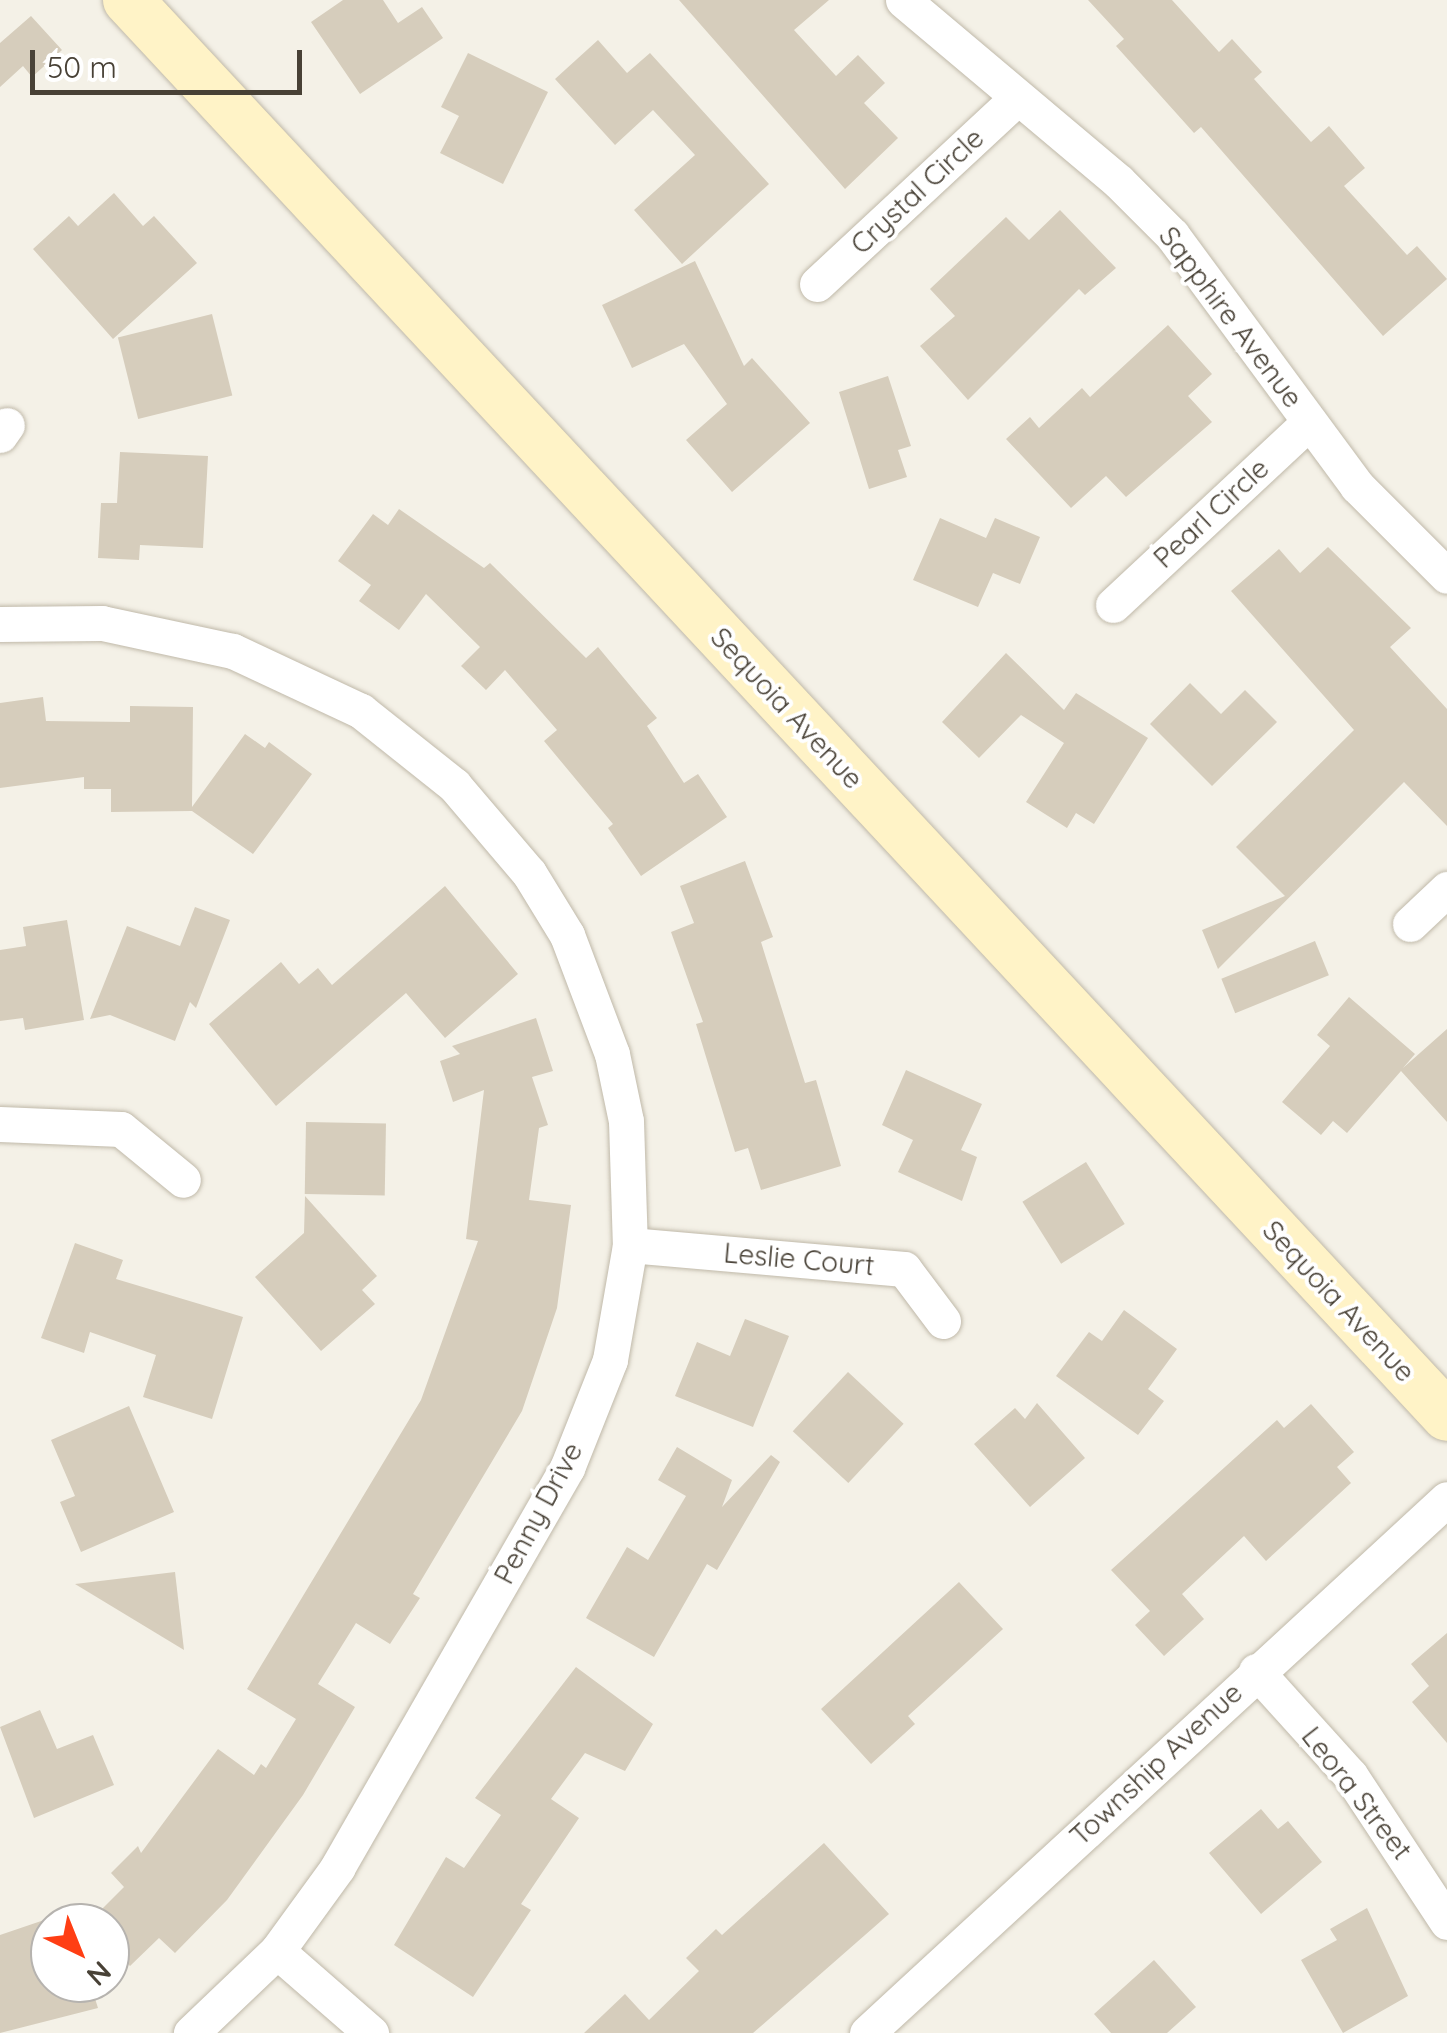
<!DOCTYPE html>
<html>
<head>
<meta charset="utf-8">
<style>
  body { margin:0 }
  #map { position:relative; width:1447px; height:2033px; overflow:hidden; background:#f4f1e7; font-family:Quicksand,sans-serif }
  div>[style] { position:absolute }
  .building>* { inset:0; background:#d6cdbc; transform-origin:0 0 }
  .roads { filter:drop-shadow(0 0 2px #c0b9a9) drop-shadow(0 0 2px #c0b9a9) }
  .street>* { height:35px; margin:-17.5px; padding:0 17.5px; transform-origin:17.5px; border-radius:17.5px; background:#fff }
  .secondary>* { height:50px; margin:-25px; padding:0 25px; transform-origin:25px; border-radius:25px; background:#fff3c7 }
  span { translate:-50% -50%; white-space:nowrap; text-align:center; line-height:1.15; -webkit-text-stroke:8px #fff; paint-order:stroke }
  .street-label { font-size:28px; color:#484136 }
  .north { position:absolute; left:30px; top:1903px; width:100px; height:100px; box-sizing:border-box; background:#fff; border:2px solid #b6b3af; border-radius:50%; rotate:137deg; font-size:28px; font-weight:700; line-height:40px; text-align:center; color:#484136 }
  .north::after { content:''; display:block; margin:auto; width:35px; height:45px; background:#ff3e14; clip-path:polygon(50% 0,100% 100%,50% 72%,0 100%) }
  .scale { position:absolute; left:30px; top:50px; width:272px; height:45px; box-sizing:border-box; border:5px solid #484136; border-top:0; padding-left:12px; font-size:30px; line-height:35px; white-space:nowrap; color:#484136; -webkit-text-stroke:8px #fff; paint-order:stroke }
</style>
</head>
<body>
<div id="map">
  <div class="building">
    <i style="clip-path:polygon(343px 0,383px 0,398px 23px,422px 7px,443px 38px,360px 94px,311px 22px)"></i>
    <i style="clip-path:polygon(679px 0,829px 0,794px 30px,836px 76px,858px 55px,885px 83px,864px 103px,898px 138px,845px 189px)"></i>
    <i style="clip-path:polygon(1088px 0,1172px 0,1219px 52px,1232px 39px,1262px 72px,1254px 79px,1311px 142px,1329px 126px,1365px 168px,1344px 186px,1407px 255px,1417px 246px,1447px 279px,1383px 336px,1201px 127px,1194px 133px,1116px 46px,1124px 39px)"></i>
    <i style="clip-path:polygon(31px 16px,62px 50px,32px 77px,23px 66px,0 87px,0 43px)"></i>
    <i style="clip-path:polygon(598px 40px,627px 73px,650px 53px,769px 184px,682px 264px,634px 210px,695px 155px,653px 110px,615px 145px,555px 79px)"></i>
    <i style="clip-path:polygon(468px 53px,548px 92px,503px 184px,440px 153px,459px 116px,441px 107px)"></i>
    <i style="clip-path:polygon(114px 193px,143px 226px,154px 216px,197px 263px,113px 339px,33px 249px,69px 216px,78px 226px)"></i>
    <i style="clip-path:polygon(1060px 210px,1116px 268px,1085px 295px,1079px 289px,968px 400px,920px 346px,955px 316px,930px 289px,1006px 217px,1029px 240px)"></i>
    <i style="clip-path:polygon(695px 261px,744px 366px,752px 358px,810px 423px,732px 492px,686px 440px,727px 404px,684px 344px,632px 368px,602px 305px)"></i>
    <i style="left:212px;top:314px;width:84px;height:97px;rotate:76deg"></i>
    <i style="clip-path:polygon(1168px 325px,1212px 374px,1188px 396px,1212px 422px,1126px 497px,1106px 476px,1071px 508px,1006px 439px,1030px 417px,1039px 428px,1082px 388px,1090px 397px)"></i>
    <i style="clip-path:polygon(888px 376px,911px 446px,898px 450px,907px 477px,869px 489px,839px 392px)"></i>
    <i style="clip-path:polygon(120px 452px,208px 456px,203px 548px,140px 545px,139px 560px,98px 558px,101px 503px,117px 503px)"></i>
    <i style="clip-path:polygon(399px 509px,484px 568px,490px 563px,586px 658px,598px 647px,657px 718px,647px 726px,684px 783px,698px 774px,727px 817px,641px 876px,608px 828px,613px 824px,544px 741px,557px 730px,505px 670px,486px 690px,461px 666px,480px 647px,426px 594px,399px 630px,359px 601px,371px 585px,338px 561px,373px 514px,388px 525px)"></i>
    <i style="clip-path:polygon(940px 518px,986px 538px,995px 518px,1040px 537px,1020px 584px,993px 573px,978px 607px,913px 580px)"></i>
    <i style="clip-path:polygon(1328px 547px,1411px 628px,1390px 647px,1447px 709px,1447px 826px,1404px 782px,1218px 969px,1202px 930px,1285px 896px,1236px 847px,1354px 730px,1231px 591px,1279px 549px,1300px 573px)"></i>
    <i style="clip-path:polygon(1006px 653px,1064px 710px,1076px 693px,1148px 738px,1094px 824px,1076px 813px,1067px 828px,1026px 802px,1064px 743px,1021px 715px,979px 758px,942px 722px)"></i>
    <i style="clip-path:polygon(1190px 683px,1221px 714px,1245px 690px,1277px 722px,1212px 786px,1150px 724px)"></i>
    <i style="clip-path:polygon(43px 697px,46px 721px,130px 722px,130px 706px,193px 707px,192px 807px,245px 734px,265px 748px,269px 742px,312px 774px,253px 854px,192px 811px,111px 812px,111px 789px,84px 789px,84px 777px,0 788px,0 703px)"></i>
    <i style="clip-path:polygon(745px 861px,773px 937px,761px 942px,805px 1083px,816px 1080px,841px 1166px,761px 1190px,748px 1148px,735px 1152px,696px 1024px,703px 1022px,671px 932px,694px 923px,680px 886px)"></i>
    <i style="clip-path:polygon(445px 886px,518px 974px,445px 1038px,406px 993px,276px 1106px,209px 1024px,281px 962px,299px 984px,318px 968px,332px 985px)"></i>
    <i style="clip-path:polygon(195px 907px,230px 920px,196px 1008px,190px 1002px,175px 1041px,110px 1015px,90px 1019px,127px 926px,180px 946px)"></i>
    <i style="clip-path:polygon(67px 920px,84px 1020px,25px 1030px,23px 1018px,0 1021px,0 950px,26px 946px,23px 927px)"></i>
    <i style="left:1315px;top:941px;width:37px;height:101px;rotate:68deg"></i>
    <i style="clip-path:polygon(1349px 997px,1415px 1054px,1403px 1068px,1447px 1029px,1447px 1122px,1401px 1071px,1347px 1133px,1333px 1121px,1321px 1135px,1282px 1102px,1330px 1046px,1317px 1035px)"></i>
    <i style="clip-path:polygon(536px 1018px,553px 1071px,532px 1077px,548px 1125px,539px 1128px,529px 1200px,571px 1205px,557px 1308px,522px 1411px,413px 1594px,420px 1598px,390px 1644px,356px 1623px,318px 1684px,355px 1707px,303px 1795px,227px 1900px,175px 1953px,159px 1938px,130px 1966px,110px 1946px,110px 1923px,88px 1923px,124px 1887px,111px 1873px,138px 1846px,141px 1853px,218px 1749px,254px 1775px,261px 1764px,266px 1768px,296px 1719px,247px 1689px,421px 1400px,478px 1241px,466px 1239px,484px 1090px,453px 1102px,440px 1061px,460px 1054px,452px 1046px)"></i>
    <i style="clip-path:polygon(906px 1070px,982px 1104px,961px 1150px,977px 1157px,962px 1201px,898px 1172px,913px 1140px,882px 1125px)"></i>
    <i style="left:306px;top:1122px;width:80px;height:72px;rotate:1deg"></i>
    <i style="left:1086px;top:1162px;width:73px;height:75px;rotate:58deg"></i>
    <i style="clip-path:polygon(305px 1196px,377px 1276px,362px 1290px,375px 1304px,321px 1351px,255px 1277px,304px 1233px)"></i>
    <i style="clip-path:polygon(75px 1243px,123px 1260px,116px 1279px,243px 1317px,212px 1419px,143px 1397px,156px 1355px,90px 1332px,84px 1353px,41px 1338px)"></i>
    <i style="clip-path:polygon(1124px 1310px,1177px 1349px,1148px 1389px,1164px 1401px,1138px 1435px,1056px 1376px,1089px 1332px,1102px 1341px)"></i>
    <i style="clip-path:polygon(745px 1319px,789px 1336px,753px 1427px,675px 1396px,697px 1342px,730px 1356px)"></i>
    <i style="left:848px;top:1372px;width:76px;height:81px;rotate:43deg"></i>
    <i style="clip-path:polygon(1037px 1403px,1085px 1458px,1030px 1507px,974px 1444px,1015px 1408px,1025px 1419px)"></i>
    <i style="clip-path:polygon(1311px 1404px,1354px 1452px,1337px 1467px,1351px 1483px,1266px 1561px,1244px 1536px,1182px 1594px,1204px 1619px,1164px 1656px,1135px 1625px,1150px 1611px,1111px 1570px,1277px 1420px,1284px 1428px)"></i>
    <i style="clip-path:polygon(129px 1406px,174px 1512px,81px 1552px,60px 1502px,75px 1496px,51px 1440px)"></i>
    <i style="clip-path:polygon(677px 1447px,732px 1480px,722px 1507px,771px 1455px,780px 1462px,717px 1570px,707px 1564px,654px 1657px,586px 1618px,627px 1547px,648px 1560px,686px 1496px,658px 1480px)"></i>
    <i style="clip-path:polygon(175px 1572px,184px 1650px,75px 1584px)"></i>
    <i style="clip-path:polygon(959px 1582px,1003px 1629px,908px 1716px,915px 1724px,871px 1764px,821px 1709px)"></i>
    <i style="clip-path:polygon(1447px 1633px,1447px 1743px,1412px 1702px,1429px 1686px,1411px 1664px)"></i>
    <i style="clip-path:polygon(576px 1667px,653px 1724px,625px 1771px,585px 1753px,551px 1799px,579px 1818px,521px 1904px,531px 1910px,473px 1997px,394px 1945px,446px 1857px,464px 1868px,501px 1815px,475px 1798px)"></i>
    <i style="clip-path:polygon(40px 1710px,57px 1749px,93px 1735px,114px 1785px,34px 1818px,0 1727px)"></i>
    <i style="clip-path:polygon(1261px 1809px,1278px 1829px,1288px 1821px,1322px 1862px,1261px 1914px,1209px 1853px)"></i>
    <i style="clip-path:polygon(824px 1843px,889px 1914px,753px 2033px,584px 2033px,625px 1994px,649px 2020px,699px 1971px,686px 1958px,716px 1929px,722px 1935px)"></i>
    <i style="clip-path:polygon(1367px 1908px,1408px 1996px,1343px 2033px,1301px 1960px,1337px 1940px,1330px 1929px)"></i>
    <i style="clip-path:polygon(50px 1918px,50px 1983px,90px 1983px,98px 2008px,0 2033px,0 1935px)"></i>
    <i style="clip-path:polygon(1154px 1960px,1196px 2007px,1167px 2033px,1111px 2033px,1094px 2014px)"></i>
  </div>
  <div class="roads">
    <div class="street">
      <i style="left:903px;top:0;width:282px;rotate:40.1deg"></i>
      <i style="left:1119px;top:182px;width:75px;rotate:45deg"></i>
      <i style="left:1172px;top:235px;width:312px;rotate:53.6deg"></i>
      <i style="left:1357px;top:486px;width:127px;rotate:45deg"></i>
      <i style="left:817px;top:284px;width:273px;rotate:-42.9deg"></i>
      <i style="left:0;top:435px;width:12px;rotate:-55deg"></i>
      <i style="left:1113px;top:605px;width:268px;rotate:-43deg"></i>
      <i style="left:0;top:624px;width:102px;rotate:-0.6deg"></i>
      <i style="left:102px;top:623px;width:134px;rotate:12.1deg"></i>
      <i style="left:233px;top:651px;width:141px;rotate:25.1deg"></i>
      <i style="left:361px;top:711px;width:119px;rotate:38.5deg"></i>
      <i style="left:454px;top:785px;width:116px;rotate:49.6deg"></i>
      <i style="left:529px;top:873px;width:73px;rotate:58.5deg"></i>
      <i style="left:567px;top:935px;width:127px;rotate:69.3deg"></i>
      <i style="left:612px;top:1054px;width:68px;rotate:78.2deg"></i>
      <i style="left:626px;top:1121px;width:124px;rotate:88.2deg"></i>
      <i style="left:630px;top:1245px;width:117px;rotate:99.9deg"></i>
      <i style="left:610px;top:1360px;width:116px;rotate:111.7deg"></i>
      <i style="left:567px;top:1468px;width:460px;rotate:119.9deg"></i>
      <i style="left:338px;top:1867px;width:104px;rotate:126deg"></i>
      <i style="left:277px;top:1951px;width:119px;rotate:136.4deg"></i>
      <i style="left:1410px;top:924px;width:51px;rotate:-43.4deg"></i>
      <i style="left:0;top:1124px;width:121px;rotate:2.4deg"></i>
      <i style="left:121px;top:1129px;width:80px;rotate:39.4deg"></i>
      <i style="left:630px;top:1245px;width:275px;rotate:5deg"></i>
      <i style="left:904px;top:1269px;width:65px;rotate:53.1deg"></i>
      <i style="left:1256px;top:1671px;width:140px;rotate:47.9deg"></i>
      <i style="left:1350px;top:1775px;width:176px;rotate:56.6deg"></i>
      <i style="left:277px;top:1951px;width:125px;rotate:41.1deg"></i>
      <i style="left:867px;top:2033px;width:788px;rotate:-42.64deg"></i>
    </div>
    <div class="secondary">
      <i style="left:128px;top:0;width:1935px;rotate:47.03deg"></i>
    </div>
  </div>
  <div class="street-label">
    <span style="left:917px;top:191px;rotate:-43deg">Crystal Circle</span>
    <span style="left:1231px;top:317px;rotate:53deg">Sapphire Avenue</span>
    <span style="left:1211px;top:513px;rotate:-43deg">Pearl Circle</span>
    <span style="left:787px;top:708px;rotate:47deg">Sequoia Avenue</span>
    <span style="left:799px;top:1259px;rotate:5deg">Leslie Court</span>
    <span style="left:1339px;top:1301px;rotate:47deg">Sequoia Avenue</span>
    <span style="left:538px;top:1513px;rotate:-62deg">Penny Drive</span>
    <span style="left:1156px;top:1764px;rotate:-43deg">Township Avenue</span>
    <span style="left:1357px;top:1793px;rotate:52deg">Leora Street</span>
  </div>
  <div class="north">N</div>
  <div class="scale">50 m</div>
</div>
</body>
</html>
